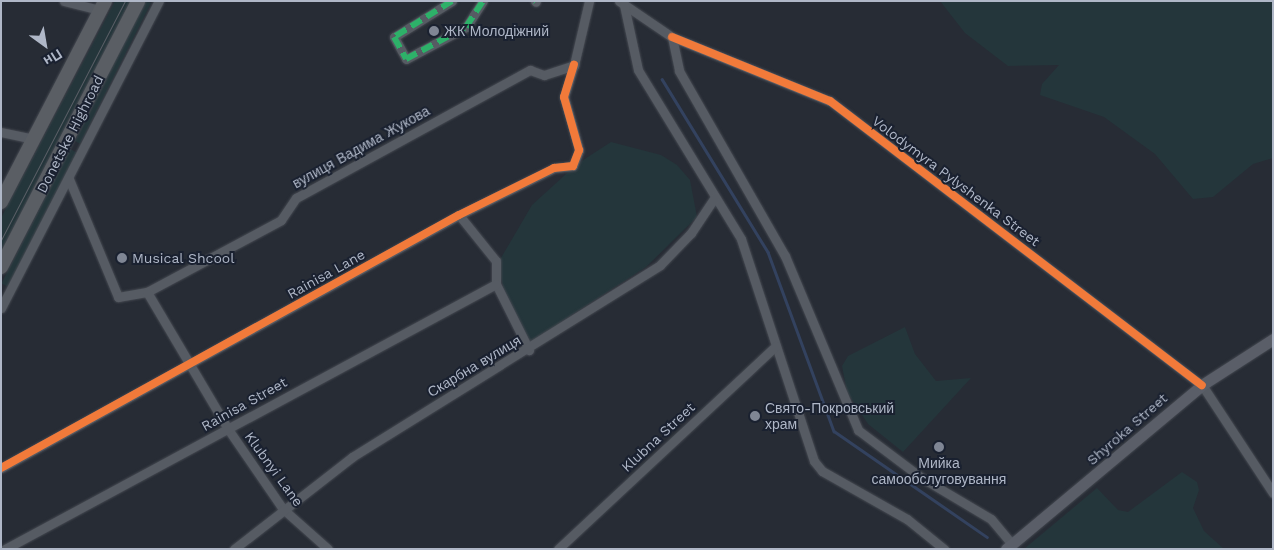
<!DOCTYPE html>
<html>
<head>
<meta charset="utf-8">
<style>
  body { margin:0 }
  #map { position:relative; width:1274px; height:550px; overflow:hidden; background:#272c35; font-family:"Work Sans",sans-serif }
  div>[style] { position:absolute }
  .green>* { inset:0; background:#24363b; transform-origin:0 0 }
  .stream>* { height:2.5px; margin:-1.25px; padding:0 1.25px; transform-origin:1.25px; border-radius:1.25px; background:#33425f }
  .roads { filter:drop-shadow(0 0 1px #444850) drop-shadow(0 0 1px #444850) }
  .minor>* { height:9px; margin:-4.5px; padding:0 4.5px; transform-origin:4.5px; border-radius:4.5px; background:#565b63 }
  .secondary>* { height:11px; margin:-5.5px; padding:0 5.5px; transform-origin:5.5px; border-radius:5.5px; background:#5a5e68 }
  .trunk>* { height:14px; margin:-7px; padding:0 7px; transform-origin:7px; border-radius:7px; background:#5a5e64 }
  .tram>* { height:1px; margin:-0.5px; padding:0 0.5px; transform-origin:0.5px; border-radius:0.5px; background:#5a5e66 }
  .quiet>* { height:6px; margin-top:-3px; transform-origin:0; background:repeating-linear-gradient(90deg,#2db169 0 12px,transparent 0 18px) }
  .cycleway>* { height:8px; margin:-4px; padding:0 4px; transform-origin:4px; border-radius:4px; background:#f17a3a }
  .dots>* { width:14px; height:14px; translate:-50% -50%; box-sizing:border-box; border:2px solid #1a2130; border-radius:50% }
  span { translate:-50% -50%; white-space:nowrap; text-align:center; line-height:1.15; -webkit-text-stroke:4px #1a2130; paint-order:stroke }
  .poi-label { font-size:14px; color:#afb7c7 }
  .left { translate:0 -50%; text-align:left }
  .street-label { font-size:14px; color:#afb7c7 }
  .frame { position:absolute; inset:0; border:2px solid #afb7c7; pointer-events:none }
  .north { position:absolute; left:20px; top:20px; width:50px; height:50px; -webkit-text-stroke:4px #1a2130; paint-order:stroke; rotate:148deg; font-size:14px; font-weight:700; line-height:20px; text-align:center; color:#afb7c7 }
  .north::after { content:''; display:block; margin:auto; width:18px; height:22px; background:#afb7c7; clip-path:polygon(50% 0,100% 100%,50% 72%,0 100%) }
</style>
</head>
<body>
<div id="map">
  <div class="green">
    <i style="clip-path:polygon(115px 1px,131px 1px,1px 252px,1px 218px)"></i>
    <i style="clip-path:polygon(144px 1px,151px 3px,80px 144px,75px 141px)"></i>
    <i style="clip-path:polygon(940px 1px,1273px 1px,1273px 158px,1253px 164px,1213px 197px,1193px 199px,1155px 154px,1104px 117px,1040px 95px,1042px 84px,1059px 65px,1008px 66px,965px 33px)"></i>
    <i style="clip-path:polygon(611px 142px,661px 155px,677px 165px,690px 180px,697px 217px,646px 267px,530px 342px,504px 292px,498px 263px,532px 205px,577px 164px)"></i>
    <i style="left:70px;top:149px;width:7px;height:151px;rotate:27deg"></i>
    <i style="clip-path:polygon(905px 327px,915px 354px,936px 381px,971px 378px,903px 452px,868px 424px,847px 392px,842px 366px,848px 356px)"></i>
    <i style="clip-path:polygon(1182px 472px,1197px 482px,1199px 490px,1193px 508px,1204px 531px,1224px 549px,1024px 549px,1097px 488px,1118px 510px,1128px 512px)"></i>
  </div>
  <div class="stream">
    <i style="left:662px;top:79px;width:203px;rotate:58.5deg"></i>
    <i style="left:768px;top:252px;width:191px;rotate:69.8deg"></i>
    <i style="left:834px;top:431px;width:186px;rotate:34.7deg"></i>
  </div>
  <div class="roads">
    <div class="minor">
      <i style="left:64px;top:1px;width:37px;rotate:14deg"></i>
      <i style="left:452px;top:1px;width:68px;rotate:148.2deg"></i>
      <i style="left:394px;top:37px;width:25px;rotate:61deg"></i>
      <i style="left:406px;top:59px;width:68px;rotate:-28.1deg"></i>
      <i style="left:466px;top:27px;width:31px;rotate:-57deg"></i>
      <i style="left:535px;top:1px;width:1px;rotate:45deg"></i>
      <i style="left:619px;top:1px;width:64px;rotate:34.2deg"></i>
      <i style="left:672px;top:37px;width:170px;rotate:22.1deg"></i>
      <i style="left:830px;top:101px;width:468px;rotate:37.4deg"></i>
      <i style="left:1202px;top:385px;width:129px;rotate:56.7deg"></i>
      <i style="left:624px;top:5px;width:66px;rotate:77.8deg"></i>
      <i style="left:638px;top:70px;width:198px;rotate:58.6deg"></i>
      <i style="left:741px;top:239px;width:234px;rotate:71.8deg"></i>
      <i style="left:814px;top:461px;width:13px;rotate:51deg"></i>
      <i style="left:822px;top:471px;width:98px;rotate:29.5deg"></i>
      <i style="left:907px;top:519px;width:48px;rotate:39deg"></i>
      <i style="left:672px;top:37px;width:35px;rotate:78deg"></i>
      <i style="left:679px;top:71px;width:213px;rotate:60.2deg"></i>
      <i style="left:785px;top:256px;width:189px;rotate:67.2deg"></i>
      <i style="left:858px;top:430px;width:80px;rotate:36.9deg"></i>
      <i style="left:922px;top:478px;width:80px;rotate:30.7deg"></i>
      <i style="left:991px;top:519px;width:33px;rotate:50deg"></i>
      <i style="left:1px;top:132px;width:34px;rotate:12deg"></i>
      <i style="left:69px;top:179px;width:128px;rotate:67.4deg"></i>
      <i style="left:118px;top:297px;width:29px;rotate:-10deg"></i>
      <i style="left:147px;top:292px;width:152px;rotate:-28.2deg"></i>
      <i style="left:281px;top:220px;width:27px;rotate:-56deg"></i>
      <i style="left:296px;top:198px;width:267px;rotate:-28.7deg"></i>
      <i style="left:530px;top:70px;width:15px;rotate:20deg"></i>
      <i style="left:544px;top:75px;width:32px;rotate:-18deg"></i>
      <i style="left:574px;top:65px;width:66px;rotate:-76.8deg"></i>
      <i style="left:459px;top:215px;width:59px;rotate:51.2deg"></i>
      <i style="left:496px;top:261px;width:23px;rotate:90deg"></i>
      <i style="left:496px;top:284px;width:74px;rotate:63.4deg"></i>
      <i style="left:147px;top:292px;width:159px;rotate:59.4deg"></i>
      <i style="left:228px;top:429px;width:97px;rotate:55.5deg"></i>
      <i style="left:283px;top:509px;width:60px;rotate:41.6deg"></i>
      <i style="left:1px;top:308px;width:345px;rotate:-62.8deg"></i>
      <i style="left:1px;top:468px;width:523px;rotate:-28.92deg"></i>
      <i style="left:459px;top:215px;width:106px;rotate:-26.3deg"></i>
      <i style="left:554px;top:168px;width:19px;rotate:-6deg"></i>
      <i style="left:573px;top:166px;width:17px;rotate:-69deg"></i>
      <i style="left:579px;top:150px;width:55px;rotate:-105.8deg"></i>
      <i style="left:564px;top:97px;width:34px;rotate:-73deg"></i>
      <i style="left:5px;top:549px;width:558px;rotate:-28.36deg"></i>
      <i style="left:234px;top:549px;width:150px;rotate:-37.9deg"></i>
      <i style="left:352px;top:457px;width:363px;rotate:-31.9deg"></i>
      <i style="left:660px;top:265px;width:45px;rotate:-45.9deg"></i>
      <i style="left:691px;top:233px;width:43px;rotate:-56.3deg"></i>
      <i style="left:558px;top:549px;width:298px;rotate:-43deg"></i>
    </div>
    <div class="secondary">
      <i style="left:1006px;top:549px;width:256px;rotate:-39.9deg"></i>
      <i style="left:1202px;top:385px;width:85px;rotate:-32.9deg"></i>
    </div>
    <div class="trunk">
      <i style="left:1px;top:202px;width:226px;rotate:-62.6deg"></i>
      <i style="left:1px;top:267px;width:299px;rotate:-62.7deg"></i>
    </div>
  </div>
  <div class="tram">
    <i style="left:1px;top:240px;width:269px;rotate:-62.6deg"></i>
  </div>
  <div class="quiet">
    <i style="left:452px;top:1px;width:68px;rotate:148.2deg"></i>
    <i style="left:394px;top:37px;width:25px;rotate:61deg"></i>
    <i style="left:406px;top:59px;width:68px;rotate:-28.1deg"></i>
    <i style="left:466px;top:27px;width:31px;rotate:-57deg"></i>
    <i style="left:535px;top:1px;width:1px;rotate:45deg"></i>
  </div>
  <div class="cycleway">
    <i style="left:672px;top:37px;width:170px;rotate:22.1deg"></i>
    <i style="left:830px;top:101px;width:468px;rotate:37.4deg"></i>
    <i style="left:1px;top:468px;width:523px;rotate:-28.92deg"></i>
    <i style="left:459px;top:215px;width:106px;rotate:-26.3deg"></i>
    <i style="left:554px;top:168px;width:19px;rotate:-6deg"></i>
    <i style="left:573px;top:166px;width:17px;rotate:-69deg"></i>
    <i style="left:579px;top:150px;width:55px;rotate:-105.8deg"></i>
    <i style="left:564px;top:97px;width:34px;rotate:-73deg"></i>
  </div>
  <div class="dots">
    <i style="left:434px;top:31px;background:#7f8694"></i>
    <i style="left:122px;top:258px;background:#7f8694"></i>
    <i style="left:755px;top:416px;background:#7f8694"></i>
    <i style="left:939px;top:447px;background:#7f8694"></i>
  </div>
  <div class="poi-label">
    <span class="left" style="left:444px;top:31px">ЖК Молодіжний</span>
    <span class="left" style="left:132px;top:258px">Musical Shcool</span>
    <span class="left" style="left:765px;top:416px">Свято-Покровський<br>храм</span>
    <span style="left:939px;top:471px">Мийка<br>самообслуговування</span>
  </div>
  <div class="street-label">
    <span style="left:70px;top:134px;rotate:-63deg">Donetske Highroad</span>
    <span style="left:361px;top:147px;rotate:-29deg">вулиця Вадима Жукова</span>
    <span style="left:956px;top:181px;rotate:37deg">Volodymyra Pylyshenka Street</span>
    <span style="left:326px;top:274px;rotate:-29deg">Rainisa Lane</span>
    <span style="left:474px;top:366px;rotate:-31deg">Скарбна вулиця</span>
    <span style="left:244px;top:404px;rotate:-29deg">Rainisa Street</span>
    <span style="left:1127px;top:429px;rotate:-41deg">Shyroka Street</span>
    <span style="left:658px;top:437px;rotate:-43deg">Klubna Street</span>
    <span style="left:274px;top:469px;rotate:54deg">Klubnyi Lane</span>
  </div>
  <div class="frame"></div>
  <div class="north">Пн</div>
</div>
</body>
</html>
